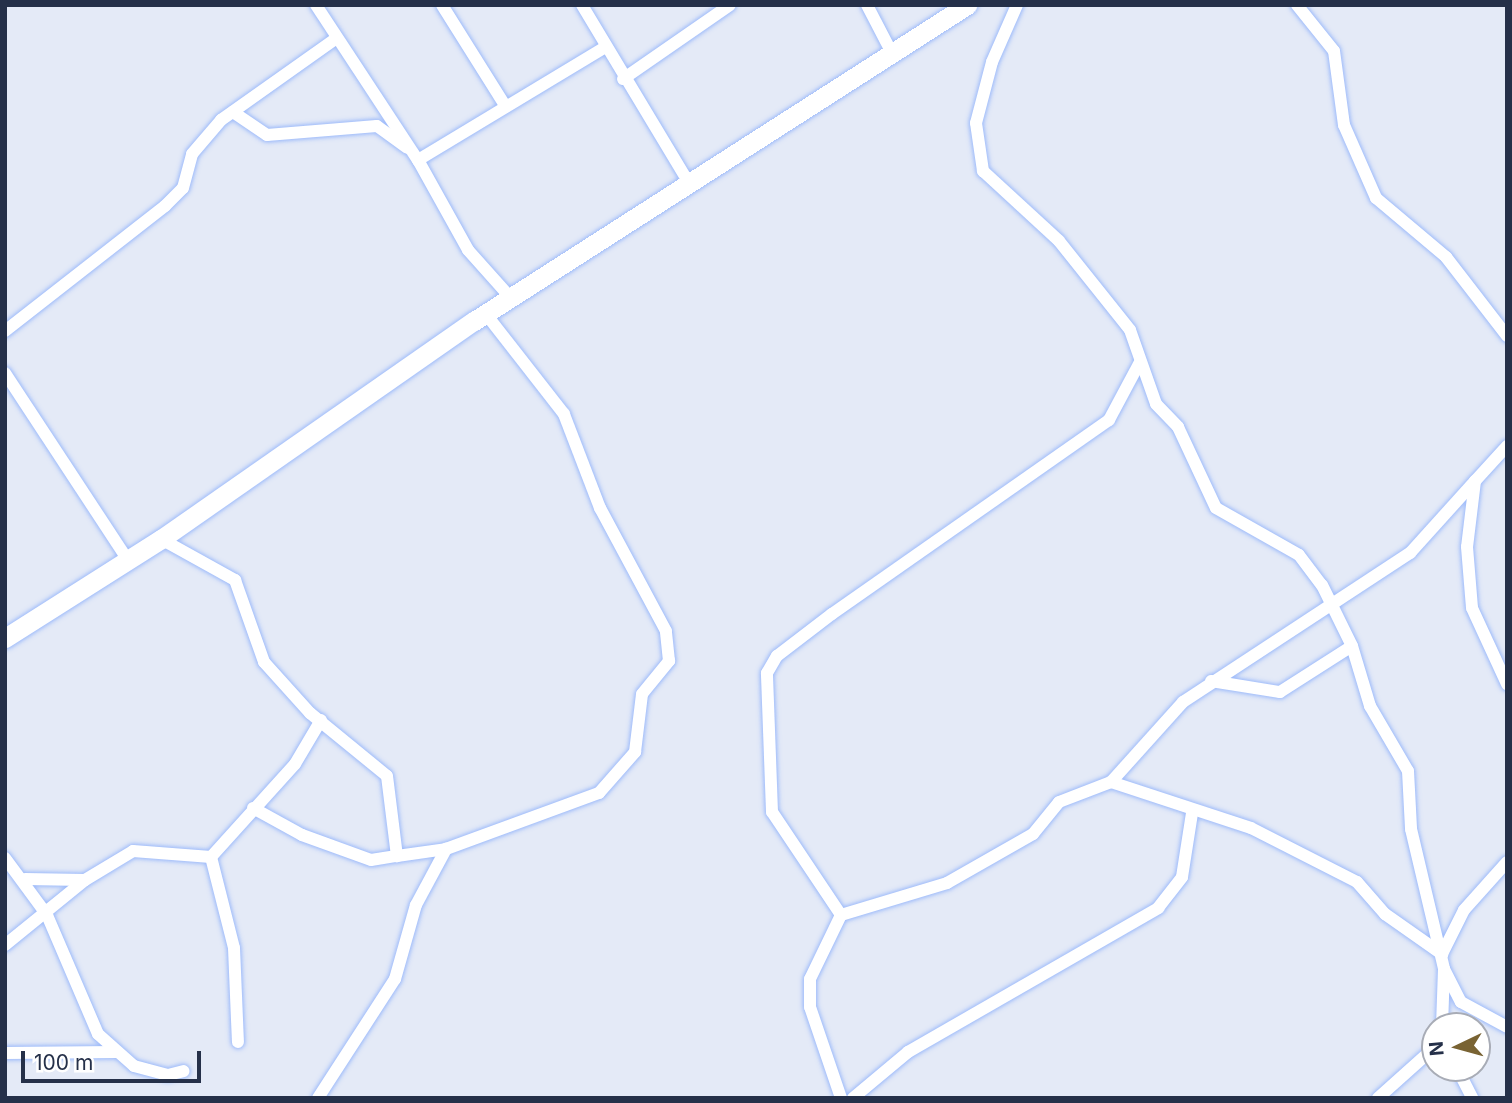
<!DOCTYPE html>
<html>
<head>
<meta charset="utf-8">
<style>
  body { margin:0 }
  #map { position:relative; width:1512px; height:1103px; overflow:hidden; background:#e4eaf7; font-family:Inter,sans-serif }
  div>[style] { position:absolute }
  .roads { filter:drop-shadow(0 0 2px #9ebbfa) drop-shadow(0 0 2px #9ebbfa) }
  .street>* { height:12px; margin:-6px; padding:0 6px; transform-origin:6px; border-radius:6px; background:#fff }
  .secondary>* { height:19px; margin:-9.5px; padding:0 9.5px; transform-origin:9.5px; border-radius:9.5px; background:#fff }
  span { translate:-50% -50%; white-space:nowrap; text-align:center; line-height:1.15; -webkit-text-stroke:7px #fff; paint-order:stroke }
  .frame { position:absolute; inset:0; border:7px solid #253049; pointer-events:none }
  .north { position:absolute; left:1421px; top:1012px; width:70px; height:70px; box-sizing:border-box; background:#fff; border:2px solid #a8acb6; border-radius:50%; rotate:265deg; font-size:19px; font-weight:700; line-height:28px; text-align:center; color:#253049 }
  .north::after { content:''; display:block; margin:auto; width:24px; height:32px; background:#796333; clip-path:polygon(50% 0,100% 100%,50% 72%,0 100%) }
  .scale { position:absolute; left:21px; top:1051px; width:180px; height:32px; box-sizing:border-box; border:4px solid #253049; border-top:0; padding-left:9px; font-size:21px; line-height:24px; white-space:nowrap; color:#253049; -webkit-text-stroke:5px #fff; paint-order:stroke }
</style>
</head>
<body>
<div id="map">
  <div class="roads">
    <div class="street">
      <i style="left:316px;top:5px;width:186px;rotate:56.7deg"></i>
      <i style="left:418px;top:160px;width:103px;rotate:60.9deg"></i>
      <i style="left:468px;top:250px;width:63px;rotate:48.2deg"></i>
      <i style="left:442px;top:5px;width:120px;rotate:57.9deg"></i>
      <i style="left:582px;top:5px;width:210px;rotate:59deg"></i>
      <i style="left:867px;top:5px;width:54px;rotate:62.5deg"></i>
      <i style="left:1017px;top:5px;width:62px;rotate:113.7deg"></i>
      <i style="left:992px;top:62px;width:63px;rotate:104.7deg"></i>
      <i style="left:976px;top:123px;width:49px;rotate:81.7deg"></i>
      <i style="left:983px;top:171px;width:103px;rotate:42.6deg"></i>
      <i style="left:1059px;top:241px;width:114px;rotate:51.4deg"></i>
      <i style="left:1130px;top:330px;width:78px;rotate:70.6deg"></i>
      <i style="left:1156px;top:404px;width:32px;rotate:46deg"></i>
      <i style="left:1178px;top:427px;width:89px;rotate:64.9deg"></i>
      <i style="left:1216px;top:508px;width:95px;rotate:29.5deg"></i>
      <i style="left:1299px;top:555px;width:38px;rotate:53deg"></i>
      <i style="left:1322px;top:585px;width:68px;rotate:63.8deg"></i>
      <i style="left:1352px;top:646px;width:63px;rotate:73.3deg"></i>
      <i style="left:1370px;top:706px;width:75px;rotate:59.7deg"></i>
      <i style="left:1408px;top:771px;width:58px;rotate:87deg"></i>
      <i style="left:1411px;top:829px;width:144px;rotate:76.7deg"></i>
      <i style="left:1444px;top:969px;width:57px;rotate:92deg"></i>
      <i style="left:1297px;top:5px;width:59px;rotate:51.2deg"></i>
      <i style="left:1334px;top:51px;width:75px;rotate:82.3deg"></i>
      <i style="left:1344px;top:125px;width:80px;rotate:66.3deg"></i>
      <i style="left:1376px;top:198px;width:92px;rotate:40.1deg"></i>
      <i style="left:1446px;top:257px;width:100px;rotate:52.3deg"></i>
      <i style="left:623px;top:79px;width:130px;rotate:-34.7deg"></i>
      <i style="left:233px;top:112px;width:41px;rotate:34.1deg"></i>
      <i style="left:267px;top:135px;width:110px;rotate:-4.7deg"></i>
      <i style="left:377px;top:126px;width:37px;rotate:36deg"></i>
      <i style="left:418px;top:160px;width:218px;rotate:-31.1deg"></i>
      <i style="left:5px;top:331px;width:203px;rotate:-38deg"></i>
      <i style="left:165px;top:206px;width:25px;rotate:-45deg"></i>
      <i style="left:183px;top:188px;width:35px;rotate:-75deg"></i>
      <i style="left:192px;top:154px;width:45px;rotate:-49.5deg"></i>
      <i style="left:221px;top:120px;width:142px;rotate:-35.3deg"></i>
      <i style="left:5px;top:373px;width:224px;rotate:56.7deg"></i>
      <i style="left:1507px;top:446px;width:47px;rotate:132.4deg"></i>
      <i style="left:1475px;top:481px;width:66px;rotate:96.9deg"></i>
      <i style="left:1467px;top:547px;width:61px;rotate:85.3deg"></i>
      <i style="left:1472px;top:608px;width:84px;rotate:65.3deg"></i>
      <i style="left:161px;top:539px;width:85px;rotate:29deg"></i>
      <i style="left:235px;top:580px;width:87px;rotate:70.5deg"></i>
      <i style="left:264px;top:662px;width:69px;rotate:48deg"></i>
      <i style="left:310px;top:713px;width:99px;rotate:39.3deg"></i>
      <i style="left:387px;top:776px;width:81px;rotate:82.9deg"></i>
      <i style="left:1211px;top:681px;width:70px;rotate:9.1deg"></i>
      <i style="left:1280px;top:692px;width:85px;rotate:-32.6deg"></i>
      <i style="left:1111px;top:782px;width:147px;rotate:18.2deg"></i>
      <i style="left:1251px;top:828px;width:119px;rotate:27deg"></i>
      <i style="left:1357px;top:882px;width:43px;rotate:48.8deg"></i>
      <i style="left:1385px;top:914px;width:70px;rotate:35.1deg"></i>
      <i style="left:1442px;top:954px;width:49px;rotate:-63.4deg"></i>
      <i style="left:1464px;top:910px;width:64px;rotate:-48.1deg"></i>
      <i style="left:253px;top:808px;width:56px;rotate:28.9deg"></i>
      <i style="left:302px;top:835px;width:73px;rotate:19.9deg"></i>
      <i style="left:371px;top:860px;width:26px;rotate:-9deg"></i>
      <i style="left:397px;top:856px;width:49px;rotate:-8.1deg"></i>
      <i style="left:446px;top:849px;width:163px;rotate:-20.1deg"></i>
      <i style="left:599px;top:793px;width:55px;rotate:-48.7deg"></i>
      <i style="left:635px;top:752px;width:58px;rotate:-83.1deg"></i>
      <i style="left:642px;top:694px;width:43px;rotate:-50.7deg"></i>
      <i style="left:669px;top:661px;width:30px;rotate:-96deg"></i>
      <i style="left:666px;top:631px;width:140px;rotate:-118.2deg"></i>
      <i style="left:600px;top:508px;width:101px;rotate:-111deg"></i>
      <i style="left:564px;top:414px;width:128px;rotate:-128deg"></i>
      <i style="left:211px;top:857px;width:94px;rotate:75.8deg"></i>
      <i style="left:234px;top:948px;width:94px;rotate:87.6deg"></i>
      <i style="left:5px;top:858px;width:71px;rotate:53.6deg"></i>
      <i style="left:47px;top:915px;width:129px;rotate:66.8deg"></i>
      <i style="left:98px;top:1034px;width:48px;rotate:41.6deg"></i>
      <i style="left:134px;top:1066px;width:35px;rotate:15deg"></i>
      <i style="left:168px;top:1075px;width:16px;rotate:-14deg"></i>
      <i style="left:25px;top:879px;width:60px;rotate:1deg"></i>
      <i style="left:85px;top:880px;width:56px;rotate:-31.1deg"></i>
      <i style="left:133px;top:851px;width:78px;rotate:4.4deg"></i>
      <i style="left:211px;top:857px;width:125px;rotate:-47.9deg"></i>
      <i style="left:295px;top:764px;width:51px;rotate:-59.4deg"></i>
      <i style="left:841px;top:915px;width:124px;rotate:-123.8deg"></i>
      <i style="left:772px;top:812px;width:139px;rotate:-92.1deg"></i>
      <i style="left:767px;top:673px;width:20px;rotate:-60deg"></i>
      <i style="left:777px;top:656px;width:69px;rotate:-37.4deg"></i>
      <i style="left:832px;top:614px;width:338px;rotate:-35deg"></i>
      <i style="left:1109px;top:420px;width:66px;rotate:-61.9deg"></i>
      <i style="left:5px;top:945px;width:103px;rotate:-39.1deg"></i>
      <i style="left:1444px;top:969px;width:37px;rotate:63deg"></i>
      <i style="left:1461px;top:1002px;width:52px;rotate:28.5deg"></i>
      <i style="left:5px;top:1053px;width:111px;rotate:-0.5deg"></i>
      <i style="left:1457px;top:1068px;width:34px;rotate:63deg"></i>
      <i style="left:318px;top:1098px;width:142px;rotate:-57.1deg"></i>
      <i style="left:395px;top:979px;width:77px;rotate:-74.2deg"></i>
      <i style="left:416px;top:905px;width:64px;rotate:-61.8deg"></i>
      <i style="left:841px;top:1098px;width:96px;rotate:-108.8deg"></i>
      <i style="left:810px;top:1007px;width:28px;rotate:-90deg"></i>
      <i style="left:810px;top:979px;width:71px;rotate:-64.2deg"></i>
      <i style="left:841px;top:915px;width:111px;rotate:-16.8deg"></i>
      <i style="left:947px;top:883px;width:99px;rotate:-29.7deg"></i>
      <i style="left:1033px;top:834px;width:41px;rotate:-50.9deg"></i>
      <i style="left:1059px;top:802px;width:56px;rotate:-21deg"></i>
      <i style="left:1111px;top:782px;width:108px;rotate:-48deg"></i>
      <i style="left:1183px;top:702px;width:272px;rotate:-33.3deg"></i>
      <i style="left:1410px;top:553px;width:97px;rotate:-47.9deg"></i>
      <i style="left:853px;top:1098px;width:72px;rotate:-39.9deg"></i>
      <i style="left:908px;top:1052px;width:289px;rotate:-29.9deg"></i>
      <i style="left:1158px;top:908px;width:39px;rotate:-52deg"></i>
      <i style="left:1182px;top:877px;width:65px;rotate:-81.1deg"></i>
      <i style="left:1378px;top:1098px;width:76px;rotate:-41.8deg"></i>
    </div>
    <div class="secondary">
      <i style="left:5px;top:638px;width:185px;rotate:-32.4deg"></i>
      <i style="left:161px;top:539px;width:381px;rotate:-34.9deg"></i>
      <i style="left:474px;top:321px;width:586px;rotate:-32.66deg"></i>
    </div>
  </div>
  <div class="frame"></div>
  <div class="north">N</div>
  <div class="scale">100 m</div>
</div>
</body>
</html>
